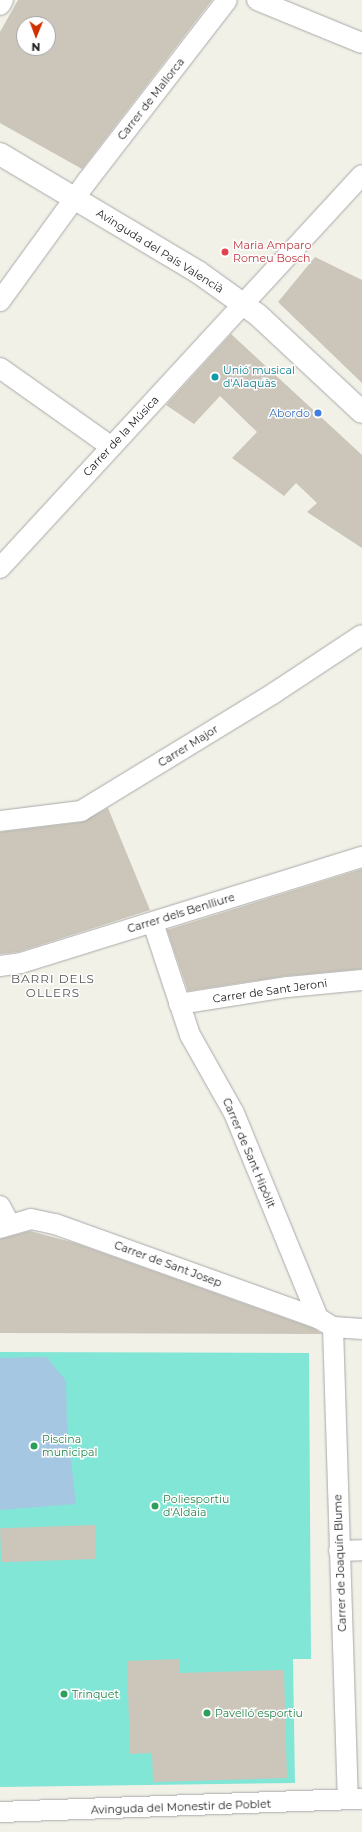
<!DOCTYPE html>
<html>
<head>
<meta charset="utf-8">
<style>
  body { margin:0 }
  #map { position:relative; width:362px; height:1832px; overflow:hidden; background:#f2f1e8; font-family:Montserrat,sans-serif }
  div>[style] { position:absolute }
  .pitch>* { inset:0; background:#81e6d6 }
  .water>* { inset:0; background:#a5c7e2 }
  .building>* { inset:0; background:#cbc5ba; transform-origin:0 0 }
  .roads { filter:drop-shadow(0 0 1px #a8a8a8) drop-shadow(0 0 1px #a8a8a8) }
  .minor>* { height:20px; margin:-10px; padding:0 10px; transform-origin:10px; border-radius:10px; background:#fff }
  .tertiary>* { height:22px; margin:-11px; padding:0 11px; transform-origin:11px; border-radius:11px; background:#fff }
  .dots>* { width:11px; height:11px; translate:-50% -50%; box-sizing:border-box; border:2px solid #fff; border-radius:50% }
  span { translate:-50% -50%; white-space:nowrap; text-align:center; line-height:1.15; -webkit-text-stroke:3px #fff; paint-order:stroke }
  .street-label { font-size:11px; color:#212121 }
  .health-label { font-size:11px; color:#be3a42 }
  .left { translate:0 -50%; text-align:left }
  .culture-label { font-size:11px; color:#0d838f }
  .shop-label { font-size:11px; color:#366cbe }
  .right { translate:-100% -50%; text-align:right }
  .leisure-label { font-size:11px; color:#27864d }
  .neighbourhood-label { font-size:12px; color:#545454; letter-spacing:1px }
  .north { position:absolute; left:16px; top:16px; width:40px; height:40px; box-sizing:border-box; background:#fff; border:1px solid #a6a6a6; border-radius:50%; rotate:181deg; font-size:11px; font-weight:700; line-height:16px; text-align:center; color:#212121 }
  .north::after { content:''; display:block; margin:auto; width:14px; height:18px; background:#d33000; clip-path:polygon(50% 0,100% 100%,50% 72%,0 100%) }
</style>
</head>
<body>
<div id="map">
  <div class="pitch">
    <i style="clip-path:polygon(0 1352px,309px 1353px,311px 1659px,293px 1659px,295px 1783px,0 1787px)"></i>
  </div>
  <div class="water">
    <i style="clip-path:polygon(47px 1357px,66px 1381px,67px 1425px,76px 1504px,0 1510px,0 1358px)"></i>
  </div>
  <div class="building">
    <i style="clip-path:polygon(evenodd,18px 0,212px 0,82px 169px,0 123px,0 32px,18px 0,24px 24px,48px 24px,48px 48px,24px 48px,24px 24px)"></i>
    <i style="clip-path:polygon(315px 257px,362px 280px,362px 383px,278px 302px)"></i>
    <i style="clip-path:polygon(231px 334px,362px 455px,362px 548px,307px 512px,317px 503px,296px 483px,284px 496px,232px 458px,257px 432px,220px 396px,194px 424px,166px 405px)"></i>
    <i style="clip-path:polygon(108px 808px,150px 910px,18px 952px,0 954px,0 832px,82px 822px)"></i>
    <i style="clip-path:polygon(362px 869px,362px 969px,286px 976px,188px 991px,167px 930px)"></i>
    <i style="clip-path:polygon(30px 1231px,75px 1243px,313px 1328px,322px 1334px,0 1333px,0 1239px)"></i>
    <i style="left:95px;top:1525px;width:34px;height:95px;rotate:88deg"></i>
    <i style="clip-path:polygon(179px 1659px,179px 1673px,284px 1670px,287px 1778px,153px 1782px,152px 1753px,130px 1754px,127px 1661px)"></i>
  </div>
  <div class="roads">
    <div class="minor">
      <i style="left:257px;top:0;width:113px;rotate:22.3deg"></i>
      <i style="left:0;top:5px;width:6px;rotate:-59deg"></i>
      <i style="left:0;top:301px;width:150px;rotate:-54deg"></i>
      <i style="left:88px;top:180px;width:227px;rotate:-52.3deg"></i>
      <i style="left:0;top:368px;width:135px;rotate:35.3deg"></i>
      <i style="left:0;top:568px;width:534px;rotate:-47.35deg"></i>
      <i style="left:0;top:821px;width:82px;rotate:-7deg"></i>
      <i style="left:81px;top:811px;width:226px;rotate:-31.4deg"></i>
      <i style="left:274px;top:693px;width:105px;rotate:-33.4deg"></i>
      <i style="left:153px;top:923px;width:118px;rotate:71.7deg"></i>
      <i style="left:190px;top:1035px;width:90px;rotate:60.6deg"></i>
      <i style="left:234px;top:1113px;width:222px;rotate:67.7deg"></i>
      <i style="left:0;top:966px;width:21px;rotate:-8deg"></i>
      <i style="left:21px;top:963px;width:357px;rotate:-17.3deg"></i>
      <i style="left:179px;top:1004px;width:110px;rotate:-8.9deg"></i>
      <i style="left:288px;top:987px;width:74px;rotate:-5.4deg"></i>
      <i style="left:0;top:1206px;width:21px;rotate:62deg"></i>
      <i style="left:0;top:1228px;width:32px;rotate:-16deg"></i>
      <i style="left:31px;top:1219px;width:25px;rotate:12deg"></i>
      <i style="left:55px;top:1224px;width:279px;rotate:19.7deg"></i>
      <i style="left:318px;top:1318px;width:17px;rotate:31deg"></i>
      <i style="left:333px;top:1327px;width:29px;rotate:4deg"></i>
      <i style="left:333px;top:1327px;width:472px;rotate:88.2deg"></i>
      <i style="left:339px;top:1551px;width:23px;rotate:-2deg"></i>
      <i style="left:0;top:1812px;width:362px;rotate:-2.1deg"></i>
    </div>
    <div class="tertiary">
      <i style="left:0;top:154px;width:230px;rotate:30.8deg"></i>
      <i style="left:198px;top:272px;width:74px;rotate:35.6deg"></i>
      <i style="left:258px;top:315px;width:142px;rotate:43deg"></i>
    </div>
  </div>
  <div class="dots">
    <i style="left:225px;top:252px;background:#e0444e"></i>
    <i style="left:215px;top:377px;background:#0f9aa8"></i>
    <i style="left:318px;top:413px;background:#3f7fe0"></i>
    <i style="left:34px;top:1446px;background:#2e9e5b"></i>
    <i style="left:155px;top:1506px;background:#2e9e5b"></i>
    <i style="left:64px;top:1694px;background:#2e9e5b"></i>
    <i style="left:207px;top:1713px;background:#2e9e5b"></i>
  </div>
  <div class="street-label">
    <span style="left:151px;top:99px;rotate:-52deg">Carrer de Mallorca</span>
    <span style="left:160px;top:251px;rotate:32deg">Avinguda del País Valencià</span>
    <span style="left:121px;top:436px;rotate:-47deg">Carrer de la Música</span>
    <span style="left:188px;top:746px;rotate:-32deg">Carrer Major</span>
    <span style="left:181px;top:913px;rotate:-17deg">Carrer dels Benlliure</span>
    <span style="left:270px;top:991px;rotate:-8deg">Carrer de Sant Jeroni</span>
    <span style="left:249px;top:1153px;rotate:67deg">Carrer de Sant Hipòlit</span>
    <span style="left:168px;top:1264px;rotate:20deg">Carrer de Sant Josep</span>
    <span style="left:340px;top:1563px;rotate:-92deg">Carrer de Joaquín Blume</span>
    <span style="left:181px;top:1807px;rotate:-2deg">Avinguda del Monestir de Poblet</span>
  </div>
  <div class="health-label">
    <span class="left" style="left:233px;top:252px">Maria Amparo<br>Romeu Bosch</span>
  </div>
  <div class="culture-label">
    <span class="left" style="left:223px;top:377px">Unió musical<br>d'Alaquàs</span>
  </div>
  <div class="shop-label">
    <span class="right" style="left:310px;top:413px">Abordo</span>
  </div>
  <div class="leisure-label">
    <span class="left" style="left:42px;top:1446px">Piscina<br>municipal</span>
    <span class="left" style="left:163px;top:1506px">Poliesportiu<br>d'Aldaia</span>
    <span class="left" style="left:72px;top:1694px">Trinquet</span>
    <span class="left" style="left:215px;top:1713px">Pavelló esportiu</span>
  </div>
  <div class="neighbourhood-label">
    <span style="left:53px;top:986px">BARRI DELS<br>OLLERS</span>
  </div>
  <div class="north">N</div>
</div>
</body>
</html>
